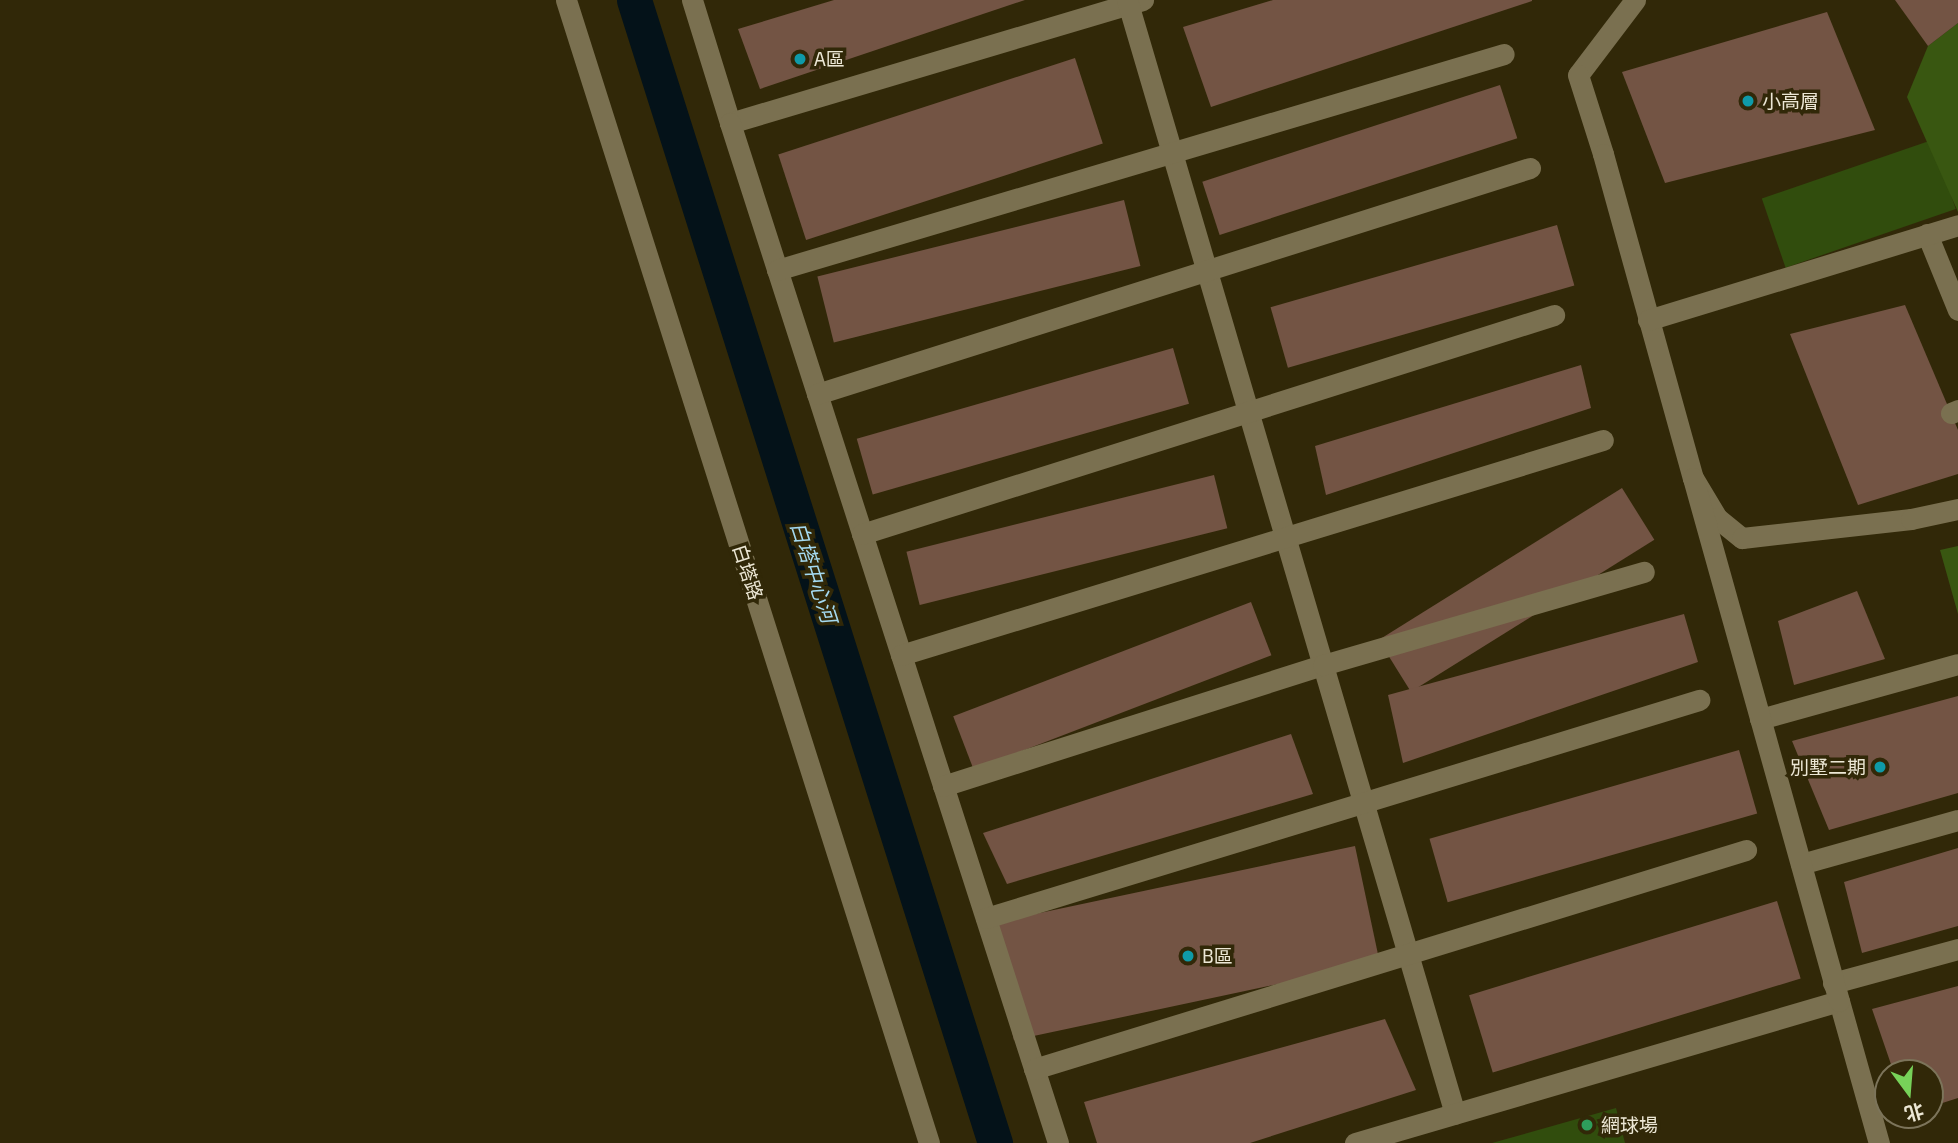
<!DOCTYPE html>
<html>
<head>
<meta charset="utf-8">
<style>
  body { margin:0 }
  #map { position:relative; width:1958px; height:1143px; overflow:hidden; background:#312808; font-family:"Exo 2","Noto Sans SC",sans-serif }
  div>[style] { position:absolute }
  .green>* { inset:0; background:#314d0d; transform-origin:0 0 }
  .forest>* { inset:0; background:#395711 }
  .canal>* { height:35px; margin:-17.5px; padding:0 17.5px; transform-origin:17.5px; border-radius:17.5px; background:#041219 }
  .building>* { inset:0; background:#735444; transform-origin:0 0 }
  .minor>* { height:21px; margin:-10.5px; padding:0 10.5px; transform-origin:10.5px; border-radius:10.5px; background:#7a7050 }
  .dots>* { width:19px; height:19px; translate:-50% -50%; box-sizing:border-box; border:4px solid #312808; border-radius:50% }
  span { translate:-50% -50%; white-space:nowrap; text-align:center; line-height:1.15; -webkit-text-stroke:7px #312808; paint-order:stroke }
  .poi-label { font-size:19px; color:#ece7d5 }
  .left { translate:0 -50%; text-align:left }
  .right { translate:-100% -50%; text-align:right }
  .street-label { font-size:19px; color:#ece7d5 }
  .water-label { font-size:21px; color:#a4d9f0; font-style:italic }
  .north { position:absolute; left:1874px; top:1059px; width:70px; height:70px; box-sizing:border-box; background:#312808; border:2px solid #7c745a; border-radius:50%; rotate:164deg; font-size:19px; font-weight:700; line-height:28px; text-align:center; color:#ece7d5 }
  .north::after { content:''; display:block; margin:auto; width:24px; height:32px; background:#77d259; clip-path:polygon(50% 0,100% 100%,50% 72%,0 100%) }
</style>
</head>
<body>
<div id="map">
  <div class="green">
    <i style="left:1932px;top:140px;width:73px;height:180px;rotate:71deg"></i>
    <i style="clip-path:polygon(1616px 1108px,1625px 1143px,1492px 1143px)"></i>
  </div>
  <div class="forest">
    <i style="clip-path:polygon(1958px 23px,1958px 212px,1907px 97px,1928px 46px)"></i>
    <i style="clip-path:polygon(1958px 546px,1958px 614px,1940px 550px)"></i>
  </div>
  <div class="canal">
    <i style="left:634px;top:0;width:1199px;rotate:72.47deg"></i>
  </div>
  <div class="building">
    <i style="clip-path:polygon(834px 0,1025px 0,760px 89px,738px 29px)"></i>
    <i style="clip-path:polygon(1273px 0,1532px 0,1532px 1px,1211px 107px,1183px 27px)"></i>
    <i style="clip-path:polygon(1895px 0,1958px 0,1958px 23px,1928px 46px)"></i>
    <i style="clip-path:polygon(1827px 12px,1875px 130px,1665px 183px,1622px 72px)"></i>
    <i style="left:1075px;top:58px;width:90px;height:312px;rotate:72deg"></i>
    <i style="left:1500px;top:85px;width:56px;height:313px;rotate:72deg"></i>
    <i style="left:1124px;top:200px;width:68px;height:316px;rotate:76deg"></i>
    <i style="left:1557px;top:225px;width:63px;height:298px;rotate:74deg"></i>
    <i style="clip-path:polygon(1905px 305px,1958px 430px,1958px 474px,1858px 505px,1790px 334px)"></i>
    <i style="left:1173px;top:348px;width:58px;height:329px;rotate:74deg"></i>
    <i style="clip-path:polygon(1581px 365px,1591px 408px,1326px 495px,1315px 446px)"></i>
    <i style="left:1214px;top:475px;width:55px;height:317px;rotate:76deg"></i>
    <i style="left:1622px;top:488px;width:61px;height:287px;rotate:58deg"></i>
    <i style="clip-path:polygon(1857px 591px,1885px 659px,1794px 685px,1778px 621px)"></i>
    <i style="left:1251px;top:602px;width:57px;height:319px;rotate:69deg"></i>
    <i style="clip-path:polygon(1684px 614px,1698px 662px,1403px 763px,1388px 695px)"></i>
    <i style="clip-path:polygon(1958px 696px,1958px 793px,1829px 830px,1792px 741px)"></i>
    <i style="clip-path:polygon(1291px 734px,1313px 794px,1007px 884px,983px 833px)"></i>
    <i style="left:1739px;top:750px;width:66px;height:322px;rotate:74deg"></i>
    <i style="left:1355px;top:846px;width:119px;height:374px;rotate:78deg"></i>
    <i style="clip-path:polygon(1958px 848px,1958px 926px,1862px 953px,1844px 882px)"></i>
    <i style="left:1777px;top:901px;width:81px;height:322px;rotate:73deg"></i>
    <i style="clip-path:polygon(1958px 986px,1958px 1098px,1930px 1107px,1930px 1073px,1894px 1073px,1872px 1009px)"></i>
    <i style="clip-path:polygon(1385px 1019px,1416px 1090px,1250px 1143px,1097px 1143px,1084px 1102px)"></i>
  </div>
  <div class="minor">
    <i style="left:566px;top:0;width:1199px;rotate:72.38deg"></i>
    <i style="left:692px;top:0;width:129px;rotate:72.8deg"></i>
    <i style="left:730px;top:123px;width:431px;rotate:-16.6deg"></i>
    <i style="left:1127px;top:0;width:1161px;rotate:73.59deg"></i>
    <i style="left:1635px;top:0;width:94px;rotate:127.2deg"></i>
    <i style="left:1578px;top:75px;width:83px;rotate:72.4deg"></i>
    <i style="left:1603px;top:154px;width:336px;rotate:74.5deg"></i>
    <i style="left:1693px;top:478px;width:47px;rotate:59deg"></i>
    <i style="left:1717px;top:518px;width:32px;rotate:39deg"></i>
    <i style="left:1742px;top:538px;width:170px;rotate:-6.4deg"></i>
    <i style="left:1911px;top:519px;width:48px;rotate:-12deg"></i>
    <i style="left:730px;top:123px;width:1071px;rotate:72.17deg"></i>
    <i style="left:1927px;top:234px;width:82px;rotate:67.8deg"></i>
    <i style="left:777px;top:270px;width:758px;rotate:-16.55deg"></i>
    <i style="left:1648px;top:320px;width:324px;rotate:-17deg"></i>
    <i style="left:817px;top:394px;width:748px;rotate:-17.59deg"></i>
    <i style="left:1951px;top:413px;width:8px;rotate:-23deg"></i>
    <i style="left:862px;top:534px;width:726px;rotate:-17.56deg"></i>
    <i style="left:901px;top:655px;width:734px;rotate:-17.03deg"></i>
    <i style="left:1760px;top:719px;width:205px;rotate:-15.5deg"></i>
    <i style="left:943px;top:786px;width:399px;rotate:-17.7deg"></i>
    <i style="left:1323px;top:665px;width:334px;rotate:-16.2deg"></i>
    <i style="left:1801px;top:864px;width:163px;rotate:-15.7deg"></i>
    <i style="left:986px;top:918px;width:746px;rotate:-17deg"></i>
    <i style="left:1833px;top:983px;width:130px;rotate:-15.2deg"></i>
    <i style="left:1839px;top:1001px;width:148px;rotate:74.3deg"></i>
    <i style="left:1034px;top:1069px;width:745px;rotate:-17.1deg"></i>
    <i style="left:1355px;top:1143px;width:504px;rotate:-16.35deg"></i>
    <i style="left:1839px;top:1001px;width:543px;rotate:-105.6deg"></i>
  </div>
  <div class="dots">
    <i style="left:800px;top:59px;background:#0f9aa8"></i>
    <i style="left:1748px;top:101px;background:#0f9aa8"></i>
    <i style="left:1880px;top:767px;background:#0f9aa8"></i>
    <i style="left:1188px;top:956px;background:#0f9aa8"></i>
    <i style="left:1587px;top:1125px;background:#2e9e5b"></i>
  </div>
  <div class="poi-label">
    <span class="left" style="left:814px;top:59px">A區</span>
    <span class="left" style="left:1762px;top:101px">小高層</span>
    <span class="right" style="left:1866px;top:767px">別墅二期</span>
    <span class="left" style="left:1202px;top:956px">B區</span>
    <span class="left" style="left:1601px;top:1125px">網球場</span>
  </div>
  <div class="street-label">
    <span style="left:748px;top:572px;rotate:72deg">白塔路</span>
  </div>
  <div class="water-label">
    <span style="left:814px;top:572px;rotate:72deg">白塔中心河</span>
  </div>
  <div class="north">北</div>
</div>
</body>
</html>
